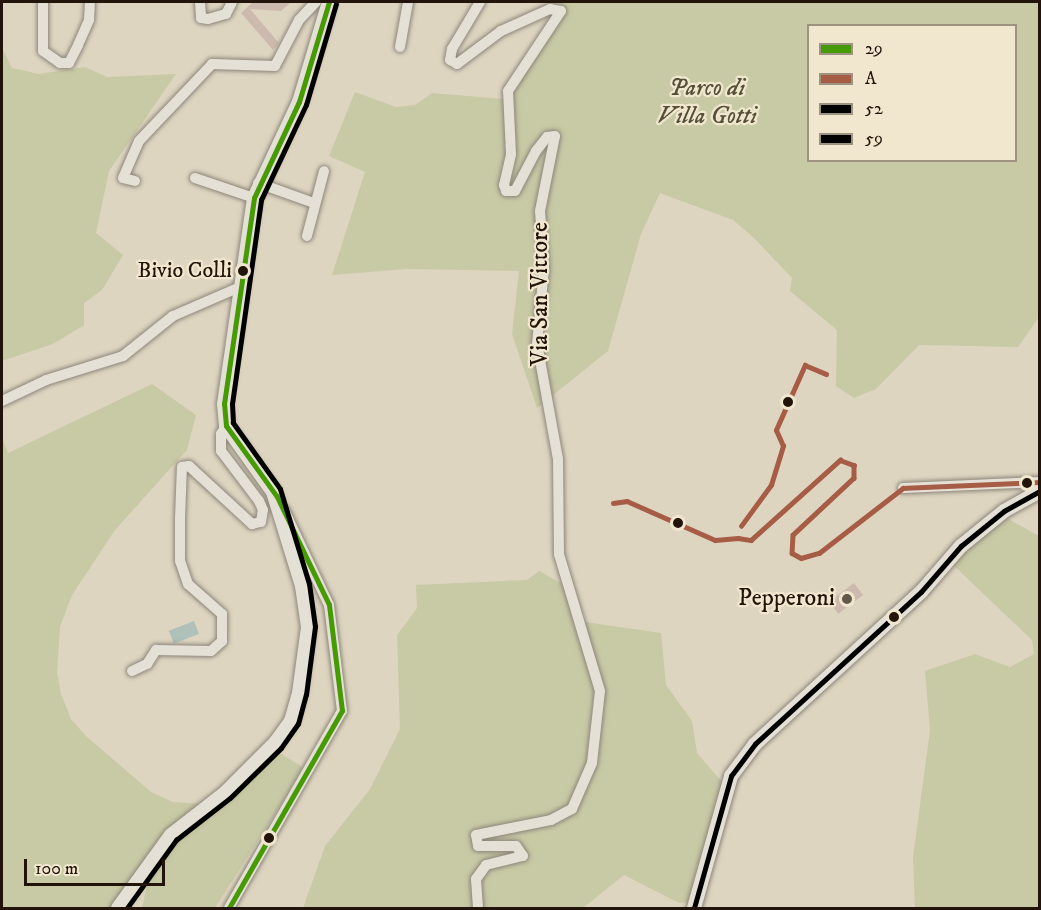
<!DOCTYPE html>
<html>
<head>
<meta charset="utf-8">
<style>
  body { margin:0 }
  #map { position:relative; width:1041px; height:910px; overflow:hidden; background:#ded5c1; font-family:"IM FELL DW Pica",serif }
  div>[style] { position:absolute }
  .green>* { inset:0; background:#c8c9a5 }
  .water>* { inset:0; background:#afc1ba; transform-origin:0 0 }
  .building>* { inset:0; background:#cdbaae; transform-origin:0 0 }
  .roads { filter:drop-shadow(0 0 2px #8d867a) drop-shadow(0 0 2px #8d867a) }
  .street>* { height:10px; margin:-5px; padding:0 5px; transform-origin:5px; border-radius:5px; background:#e5e0d6 }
  .secondary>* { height:14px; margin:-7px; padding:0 7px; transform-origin:7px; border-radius:7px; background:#e5e0d6 }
  .bus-1>* { height:4.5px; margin:-2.25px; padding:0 2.25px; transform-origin:2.25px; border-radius:2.25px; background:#469a03 }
  .bus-2>* { height:4.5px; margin:-2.25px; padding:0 2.25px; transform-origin:2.25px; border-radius:2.25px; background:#a65c45 }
  .bus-3>* { height:4.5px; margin:-2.25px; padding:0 2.25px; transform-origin:2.25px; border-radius:2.25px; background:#000 }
  .bus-4>* { height:4.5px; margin:-2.25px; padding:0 2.25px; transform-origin:2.25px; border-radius:2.25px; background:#000 }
  .dots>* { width:16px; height:16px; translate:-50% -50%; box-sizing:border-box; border:3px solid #f1e7cf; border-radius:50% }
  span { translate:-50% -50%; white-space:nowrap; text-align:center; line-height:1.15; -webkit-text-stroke:4.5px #f1e7cf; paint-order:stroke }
  .bus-label { font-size:22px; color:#22140a }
  .right { translate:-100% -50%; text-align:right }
  .park-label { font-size:24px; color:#565038; font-style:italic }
  .street-label { font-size:24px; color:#22140a }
  .poi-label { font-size:24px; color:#22140a }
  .frame { position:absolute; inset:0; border:3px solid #22140a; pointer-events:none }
  .legend { position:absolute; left:807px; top:24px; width:210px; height:138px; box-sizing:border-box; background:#f1e7cf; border:2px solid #9e9380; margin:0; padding:8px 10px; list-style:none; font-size:18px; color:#22140a }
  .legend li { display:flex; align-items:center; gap:12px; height:30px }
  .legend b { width:30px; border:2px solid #9e9380 }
  .scale { position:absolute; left:24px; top:859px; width:141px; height:27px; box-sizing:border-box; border:3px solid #22140a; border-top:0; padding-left:8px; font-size:18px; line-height:21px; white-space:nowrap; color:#22140a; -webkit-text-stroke:4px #f1e7cf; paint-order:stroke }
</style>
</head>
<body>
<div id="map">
  <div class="green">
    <i style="clip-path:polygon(evenodd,551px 2px,1039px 2px,1039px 317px,1018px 347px,919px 345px,876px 389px,854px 398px,836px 386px,837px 330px,790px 291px,792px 278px,754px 238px,733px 220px,660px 193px,641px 234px,608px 351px,537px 408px,512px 334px,519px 271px,406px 269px,332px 275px,365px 172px,329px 156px,355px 92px,396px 107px,415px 105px,432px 93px,503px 99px,564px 10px,551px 2px,808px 26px,1016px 26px,1016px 160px,808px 160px,808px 26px)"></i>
    <i style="clip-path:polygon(2px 4px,3px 50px,12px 68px,39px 74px,85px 67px,107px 77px,176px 74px,109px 171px,96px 233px,123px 255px,102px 290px,84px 303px,84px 325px,53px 344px,2px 361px)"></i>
    <i style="clip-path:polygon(152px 384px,196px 415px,187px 450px,115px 530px,72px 595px,60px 627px,57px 672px,61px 694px,71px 719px,86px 736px,151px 792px,173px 802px,205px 804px,270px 747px,304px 768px,215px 908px,142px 908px,147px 886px,142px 882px,121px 908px,2px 908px,2px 438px,8px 453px)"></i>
    <i style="clip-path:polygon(1001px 515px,1039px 536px,1039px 908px,915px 908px,913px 857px,930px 730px,925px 671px,975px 654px,1010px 667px,1034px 654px,1032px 640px,949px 561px)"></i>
    <i style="clip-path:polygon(539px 571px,566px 586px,578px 621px,661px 633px,666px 685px,692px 721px,697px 753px,728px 789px,696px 901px,679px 903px,624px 875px,583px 908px,303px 908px,325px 846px,370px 789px,400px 729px,397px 635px,417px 608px,416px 585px,527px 580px)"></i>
  </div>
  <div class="water">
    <i style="left:194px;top:621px;width:14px;height:27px;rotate:69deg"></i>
  </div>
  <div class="building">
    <i style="clip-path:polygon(253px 2px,291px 2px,281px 11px,250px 9px,279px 43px,273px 50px,241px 13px)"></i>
    <i style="left:854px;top:583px;width:15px;height:31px;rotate:53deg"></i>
  </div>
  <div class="roads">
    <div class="street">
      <i style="left:43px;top:2px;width:49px;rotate:90deg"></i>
      <i style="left:43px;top:51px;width:21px;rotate:35deg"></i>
      <i style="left:60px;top:63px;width:9px"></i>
      <i style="left:69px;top:63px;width:20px;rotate:-63deg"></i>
      <i style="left:78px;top:45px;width:27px;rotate:-66deg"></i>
      <i style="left:89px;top:20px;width:18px;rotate:-87deg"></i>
      <i style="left:200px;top:2px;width:16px;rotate:86deg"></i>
      <i style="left:201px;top:18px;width:7px;rotate:8deg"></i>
      <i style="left:208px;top:19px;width:19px;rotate:-16deg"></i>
      <i style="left:226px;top:14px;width:13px;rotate:-63deg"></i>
      <i style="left:400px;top:47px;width:46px;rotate:-79.9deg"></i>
      <i style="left:195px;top:178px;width:62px;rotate:18.7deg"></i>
      <i style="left:135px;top:181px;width:12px;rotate:-166deg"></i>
      <i style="left:123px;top:178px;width:40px;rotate:-66.6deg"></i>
      <i style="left:139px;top:141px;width:106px;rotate:-46.5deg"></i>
      <i style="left:212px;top:64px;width:63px;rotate:1.8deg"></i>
      <i style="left:275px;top:66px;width:52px;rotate:-62.4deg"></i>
      <i style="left:299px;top:20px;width:25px;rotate:-47deg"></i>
      <i style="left:258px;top:183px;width:59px;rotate:19.7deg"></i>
      <i style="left:307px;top:236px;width:67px;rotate:-75.3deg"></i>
      <i style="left:2px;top:401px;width:49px;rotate:-25.5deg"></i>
      <i style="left:46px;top:380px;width:81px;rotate:-17.3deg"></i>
      <i style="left:123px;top:356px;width:64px;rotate:-38.7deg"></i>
      <i style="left:173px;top:316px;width:73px;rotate:-23.4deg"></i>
      <i style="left:903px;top:488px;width:137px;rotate:-2.5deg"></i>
      <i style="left:132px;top:671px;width:17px;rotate:-25deg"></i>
      <i style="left:147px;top:664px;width:17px;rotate:-57deg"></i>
      <i style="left:156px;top:650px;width:55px;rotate:1deg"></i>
      <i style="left:211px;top:651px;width:15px;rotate:-42deg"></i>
      <i style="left:222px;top:641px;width:27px;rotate:-90deg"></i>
      <i style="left:222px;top:614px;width:45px;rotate:-138.6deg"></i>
      <i style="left:188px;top:584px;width:24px;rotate:-109deg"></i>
      <i style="left:180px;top:561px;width:43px;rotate:-90deg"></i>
      <i style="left:180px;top:518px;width:51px;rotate:-87.8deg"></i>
      <i style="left:182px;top:467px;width:7px;rotate:-8deg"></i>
      <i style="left:189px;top:466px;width:86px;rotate:42.6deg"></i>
      <i style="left:252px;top:524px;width:9px;rotate:-13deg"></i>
      <i style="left:261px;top:522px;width:12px;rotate:-81deg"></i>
      <i style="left:263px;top:510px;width:10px;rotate:-114deg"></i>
      <i style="left:259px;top:501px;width:63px;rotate:-127.2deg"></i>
      <i style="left:221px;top:451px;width:17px;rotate:-90deg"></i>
      <i style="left:221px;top:434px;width:9px;rotate:-58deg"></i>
      <i style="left:229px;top:908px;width:227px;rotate:-60.2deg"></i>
      <i style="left:342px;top:711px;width:107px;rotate:-97deg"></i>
      <i style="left:329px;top:605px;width:105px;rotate:-115.3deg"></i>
      <i style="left:478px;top:908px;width:29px;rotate:-94deg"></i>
      <i style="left:476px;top:879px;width:17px;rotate:-54deg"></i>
      <i style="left:486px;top:865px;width:38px;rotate:-14deg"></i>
      <i style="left:523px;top:856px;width:12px;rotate:-125deg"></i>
      <i style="left:516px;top:846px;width:38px;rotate:180deg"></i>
      <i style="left:478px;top:846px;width:11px;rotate:-100deg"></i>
      <i style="left:476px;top:835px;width:76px;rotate:-11.3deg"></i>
      <i style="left:551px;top:820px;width:24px;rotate:-28deg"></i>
      <i style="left:572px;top:809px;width:50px;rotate:-66.5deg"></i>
      <i style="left:592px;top:763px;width:72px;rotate:-83.7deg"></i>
      <i style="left:600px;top:691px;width:143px;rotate:-106.7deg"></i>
      <i style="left:559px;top:554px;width:95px;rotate:-90.6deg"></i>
      <i style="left:558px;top:459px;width:117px;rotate:-100.3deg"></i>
      <i style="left:537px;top:344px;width:76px;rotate:-84.7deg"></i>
      <i style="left:544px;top:268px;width:57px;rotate:-94deg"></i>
      <i style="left:540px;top:211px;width:76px;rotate:-78.7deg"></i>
      <i style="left:555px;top:136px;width:8px;rotate:173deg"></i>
      <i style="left:547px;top:137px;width:18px;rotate:128deg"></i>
      <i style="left:536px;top:151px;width:45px;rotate:117.7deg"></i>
      <i style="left:515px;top:191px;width:9px;rotate:180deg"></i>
      <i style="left:506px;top:191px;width:6px;rotate:-108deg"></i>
      <i style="left:504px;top:185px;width:32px;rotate:-77deg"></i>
      <i style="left:511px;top:154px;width:63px;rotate:-92.7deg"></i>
      <i style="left:508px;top:91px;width:96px;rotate:-56.5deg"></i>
      <i style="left:561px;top:11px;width:11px;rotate:-170deg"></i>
      <i style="left:550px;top:9px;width:54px;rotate:155.8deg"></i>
      <i style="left:501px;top:31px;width:55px;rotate:143.1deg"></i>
      <i style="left:457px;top:64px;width:8px;rotate:-150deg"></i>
      <i style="left:450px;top:60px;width:11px;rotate:-80deg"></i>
      <i style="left:452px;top:49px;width:55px;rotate:-59.2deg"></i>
    </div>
    <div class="secondary">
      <i style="left:118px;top:908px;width:90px;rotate:-54deg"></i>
      <i style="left:171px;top:835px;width:68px;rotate:-37.9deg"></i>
      <i style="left:225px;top:793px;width:71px;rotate:-45deg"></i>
      <i style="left:275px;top:743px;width:27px;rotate:-54deg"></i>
      <i style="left:291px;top:721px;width:29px;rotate:-74deg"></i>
      <i style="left:299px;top:693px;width:67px;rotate:-82.2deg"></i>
      <i style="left:308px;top:627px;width:41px;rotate:-98.3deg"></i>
      <i style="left:302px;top:586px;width:98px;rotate:-107.1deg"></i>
      <i style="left:273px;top:492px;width:81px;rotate:-125.5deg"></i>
      <i style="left:226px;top:426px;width:22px;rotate:-95deg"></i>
      <i style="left:224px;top:404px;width:208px;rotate:-81.7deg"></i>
      <i style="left:254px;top:198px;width:106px;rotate:-64.9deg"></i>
      <i style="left:299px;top:102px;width:104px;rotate:-73.3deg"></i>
      <i style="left:694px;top:908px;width:137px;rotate:-74.3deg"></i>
      <i style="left:731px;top:776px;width:40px;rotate:-53deg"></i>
      <i style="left:755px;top:744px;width:225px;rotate:-42.5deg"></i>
      <i style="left:921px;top:592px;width:61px;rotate:-49deg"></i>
      <i style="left:961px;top:546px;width:55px;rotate:-39.1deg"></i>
      <i style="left:1004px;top:511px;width:41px;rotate:-29.1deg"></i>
    </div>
  </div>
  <div class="bus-1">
    <i style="left:229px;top:908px;width:227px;rotate:-60.2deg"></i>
    <i style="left:342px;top:711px;width:107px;rotate:-97deg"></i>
    <i style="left:329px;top:605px;width:120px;rotate:-115.7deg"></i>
    <i style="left:277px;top:497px;width:87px;rotate:-125.7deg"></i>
    <i style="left:226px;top:426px;width:22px;rotate:-95deg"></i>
    <i style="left:224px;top:404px;width:208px;rotate:-81.7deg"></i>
    <i style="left:254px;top:198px;width:106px;rotate:-64.9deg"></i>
    <i style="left:299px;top:102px;width:104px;rotate:-73.3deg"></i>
  </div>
  <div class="bus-2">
    <i style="left:613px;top:503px;width:14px;rotate:-8deg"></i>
    <i style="left:627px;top:501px;width:96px;rotate:23.9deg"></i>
    <i style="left:715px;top:540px;width:23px;rotate:-5deg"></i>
    <i style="left:741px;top:526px;width:51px;rotate:-53.8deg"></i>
    <i style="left:771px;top:485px;width:41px;rotate:-72.9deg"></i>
    <i style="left:783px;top:446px;width:17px;rotate:-114deg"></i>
    <i style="left:776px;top:430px;width:71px;rotate:-66deg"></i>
    <i style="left:805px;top:365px;width:23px;rotate:23deg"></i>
    <i style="left:738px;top:538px;width:13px;rotate:9deg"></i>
    <i style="left:751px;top:540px;width:120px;rotate:-42deg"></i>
    <i style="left:840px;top:460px;width:15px;rotate:20deg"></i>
    <i style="left:854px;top:465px;width:13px;rotate:90deg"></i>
    <i style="left:854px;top:478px;width:83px;rotate:136.9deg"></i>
    <i style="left:793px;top:535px;width:18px;rotate:93deg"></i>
    <i style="left:792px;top:553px;width:10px;rotate:29deg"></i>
    <i style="left:801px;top:558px;width:19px;rotate:-16deg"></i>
    <i style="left:819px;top:553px;width:106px;rotate:-37.7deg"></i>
    <i style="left:903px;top:488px;width:137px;rotate:-2.5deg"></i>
  </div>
  <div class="bus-3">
    <i style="left:127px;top:908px;width:84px;rotate:-54.2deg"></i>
    <i style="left:176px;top:840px;width:68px;rotate:-37.9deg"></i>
    <i style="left:230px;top:798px;width:71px;rotate:-44.4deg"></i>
    <i style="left:281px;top:748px;width:29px;rotate:-55deg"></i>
    <i style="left:298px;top:724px;width:30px;rotate:-75deg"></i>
    <i style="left:306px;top:695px;width:69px;rotate:-82.5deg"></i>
    <i style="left:315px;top:627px;width:43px;rotate:-97.9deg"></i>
    <i style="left:309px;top:584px;width:99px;rotate:-107deg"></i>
    <i style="left:280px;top:489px;width:81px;rotate:-125.5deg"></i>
    <i style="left:233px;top:423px;width:19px;rotate:-93deg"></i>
    <i style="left:232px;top:404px;width:206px;rotate:-81.9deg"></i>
    <i style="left:261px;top:200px;width:105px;rotate:-64.7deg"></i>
    <i style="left:306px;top:105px;width:105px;rotate:-73.5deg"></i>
  </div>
  <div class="bus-4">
    <i style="left:694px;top:908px;width:137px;rotate:-74.3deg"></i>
    <i style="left:731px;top:776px;width:40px;rotate:-53deg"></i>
    <i style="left:755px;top:744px;width:225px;rotate:-42.5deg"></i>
    <i style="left:921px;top:592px;width:61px;rotate:-49deg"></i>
    <i style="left:961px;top:546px;width:55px;rotate:-39.1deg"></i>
    <i style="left:1004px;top:511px;width:41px;rotate:-29.1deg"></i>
  </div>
  <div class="dots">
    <i style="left:243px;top:271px;background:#22140a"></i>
    <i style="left:788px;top:402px;background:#22140a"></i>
    <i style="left:1027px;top:483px;background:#22140a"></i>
    <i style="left:678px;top:523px;background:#22140a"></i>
    <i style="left:847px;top:599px;background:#64584a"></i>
    <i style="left:894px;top:617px;background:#22140a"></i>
    <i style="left:269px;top:838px;background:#22140a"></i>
  </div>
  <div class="bus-label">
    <span class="right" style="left:232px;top:271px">Bivio Colli</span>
  </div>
  <div class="park-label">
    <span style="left:707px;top:103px">Parco di<br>Villa Gotti</span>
  </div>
  <div class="street-label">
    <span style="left:541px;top:294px;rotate:-90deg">Via San Vittore</span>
  </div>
  <div class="poi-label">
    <span class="right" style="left:835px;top:599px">Pepperoni</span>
  </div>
  <div class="frame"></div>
  <ul class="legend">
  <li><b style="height:8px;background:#469a03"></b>29</li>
  <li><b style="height:8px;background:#a65c45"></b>A</li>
  <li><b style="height:8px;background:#000"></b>52</li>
  <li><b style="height:8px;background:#000"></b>59</li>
  </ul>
  <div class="scale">100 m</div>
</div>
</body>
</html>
